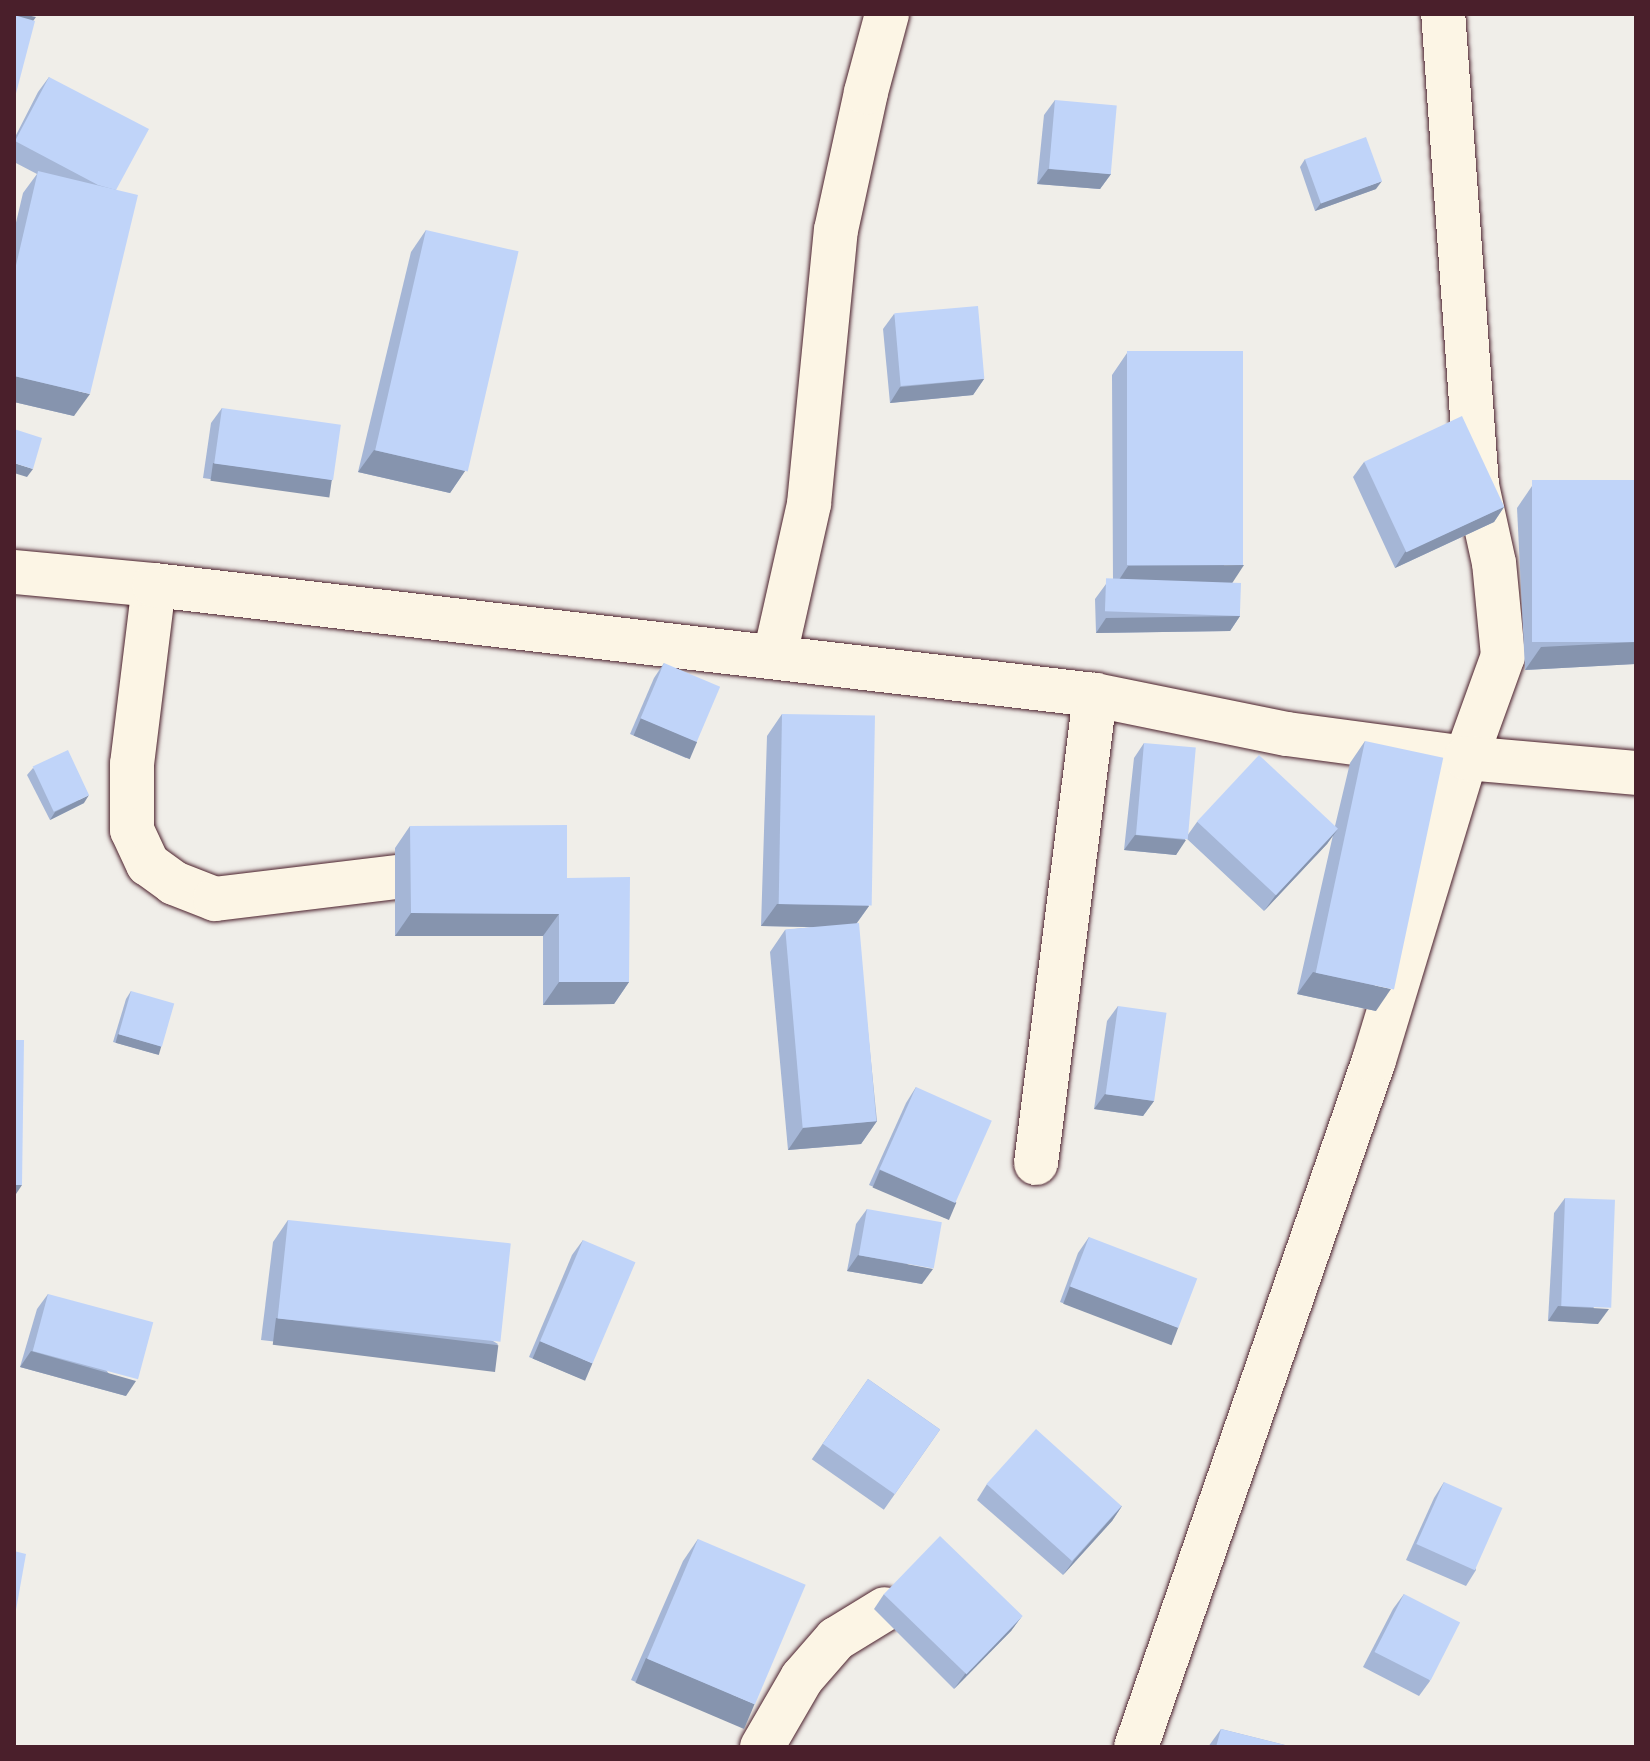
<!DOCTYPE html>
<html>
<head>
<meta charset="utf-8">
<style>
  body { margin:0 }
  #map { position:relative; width:1650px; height:1761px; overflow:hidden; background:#f0eee9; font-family:"Indie Flower",sans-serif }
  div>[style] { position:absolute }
  .roads { filter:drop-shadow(0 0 2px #4a1f2b) drop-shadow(0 0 2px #4a1f2b) }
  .street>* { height:44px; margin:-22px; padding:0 22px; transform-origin:22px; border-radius:22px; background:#fcf5e5 }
  .secondary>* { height:44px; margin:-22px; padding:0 22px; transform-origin:22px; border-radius:22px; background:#fcf5e5 }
  .wall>* { inset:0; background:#a5b6d6; transform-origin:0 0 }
  .shaded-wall>* { inset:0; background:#8694ae; transform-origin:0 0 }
  .building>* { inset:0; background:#c0d4f9; transform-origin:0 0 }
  span { translate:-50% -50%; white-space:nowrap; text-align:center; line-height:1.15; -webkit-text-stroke:8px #fcf5e5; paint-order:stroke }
  .frame { position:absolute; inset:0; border:16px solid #4a1f2b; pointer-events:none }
</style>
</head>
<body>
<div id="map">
  <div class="roads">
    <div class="street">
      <i style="left:154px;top:585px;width:180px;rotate:97deg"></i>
      <i style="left:132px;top:764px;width:66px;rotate:90deg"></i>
      <i style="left:132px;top:830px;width:38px;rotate:65deg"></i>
      <i style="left:148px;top:864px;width:32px;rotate:36deg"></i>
      <i style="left:174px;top:883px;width:44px;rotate:21.3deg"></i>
      <i style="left:215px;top:899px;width:242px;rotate:-6.9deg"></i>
      <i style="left:775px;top:655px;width:155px;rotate:-77.3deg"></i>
      <i style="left:809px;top:504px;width:275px;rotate:-84.4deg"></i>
      <i style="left:836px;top:230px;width:141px;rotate:-77.7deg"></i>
      <i style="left:866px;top:92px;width:81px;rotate:-74.9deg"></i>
      <i style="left:1036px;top:1163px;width:472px;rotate:-82.8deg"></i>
      <i style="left:762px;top:1747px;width:80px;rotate:-59.9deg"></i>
      <i style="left:802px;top:1678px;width:52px;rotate:-48.9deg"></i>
      <i style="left:836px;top:1639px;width:57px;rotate:-31.5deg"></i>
      <i style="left:1136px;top:1747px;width:727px;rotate:-70.89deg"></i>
      <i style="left:1374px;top:1060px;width:316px;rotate:-73.1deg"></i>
      <i style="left:1466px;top:758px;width:109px;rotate:-70.1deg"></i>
      <i style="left:1503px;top:656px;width:93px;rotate:-95.5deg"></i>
      <i style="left:1494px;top:563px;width:79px;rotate:-102.4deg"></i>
      <i style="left:1477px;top:486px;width:473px;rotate:-94.1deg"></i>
    </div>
    <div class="secondary">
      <i style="left:14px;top:572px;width:141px;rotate:5.3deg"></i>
      <i style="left:154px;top:585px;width:947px;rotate:6.67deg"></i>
      <i style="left:1095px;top:695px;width:196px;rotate:11.5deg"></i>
      <i style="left:1287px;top:734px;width:181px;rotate:7.6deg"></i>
      <i style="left:1466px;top:758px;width:171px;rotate:5deg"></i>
    </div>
  </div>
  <div class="wall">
    <i style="clip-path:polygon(49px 77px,116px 190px,74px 416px,14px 402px,14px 231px,23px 193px,37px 174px,14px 162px,14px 139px,38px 92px)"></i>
    <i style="clip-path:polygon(1055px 100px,1111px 174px,1100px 189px,1037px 184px,1044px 115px)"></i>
    <i style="clip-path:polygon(1305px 159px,1376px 189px,1315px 211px,1300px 167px)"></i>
    <i style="clip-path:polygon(426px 230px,465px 471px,450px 493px,358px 472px,411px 252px)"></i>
    <i style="clip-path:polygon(894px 314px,984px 379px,973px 395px,890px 403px,883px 329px)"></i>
    <i style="clip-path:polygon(1127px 353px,1232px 583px,1240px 616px,1230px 631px,1096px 633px,1095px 599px,1106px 584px,1113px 584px,1112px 375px)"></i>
    <i style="clip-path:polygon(222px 408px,332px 480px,321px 495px,203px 478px,211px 423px)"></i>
    <i style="clip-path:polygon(1364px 462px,1504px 507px,1494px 522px,1395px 568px,1353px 477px)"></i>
    <i style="clip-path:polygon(1636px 480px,1636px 662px,1635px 664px,1525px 670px,1517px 508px,1532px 486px)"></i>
    <i style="clip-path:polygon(664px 663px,697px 742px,686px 758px,630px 734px,654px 678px)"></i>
    <i style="clip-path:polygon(782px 714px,869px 906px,857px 923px,877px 1121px,861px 1144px,788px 1150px,770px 952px,785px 930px,814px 927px,761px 926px,767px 736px)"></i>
    <i style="clip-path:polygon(1365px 741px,1376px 1011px,1297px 994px,1333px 835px,1327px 844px,1264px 911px,1186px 838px,1176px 855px,1124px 850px,1134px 758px,1144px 743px,1187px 836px,1197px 822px,1335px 826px,1350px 763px)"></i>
    <i style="clip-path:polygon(33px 768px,84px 803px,50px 820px,27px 775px)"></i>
    <i style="clip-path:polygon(410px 826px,567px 878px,629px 982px,614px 1004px,543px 1005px,543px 936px,395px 936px,395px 848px)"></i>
    <i style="clip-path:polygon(131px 991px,161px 1046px,156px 1054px,113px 1042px,126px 999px)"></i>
    <i style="clip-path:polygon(1118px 1006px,1154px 1101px,1143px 1116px,1094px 1109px,1107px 1021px)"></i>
    <i style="clip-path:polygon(916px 1087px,956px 1203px,945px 1218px,869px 1185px,906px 1103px)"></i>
    <i style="clip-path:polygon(1565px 1198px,1598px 1324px,1548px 1321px,1554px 1213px)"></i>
    <i style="clip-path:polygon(867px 1209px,922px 1284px,847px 1271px,856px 1224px)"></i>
    <i style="clip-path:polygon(288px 1220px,498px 1344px,483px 1366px,261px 1340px,273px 1242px)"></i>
    <i style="clip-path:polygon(1089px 1237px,1168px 1342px,1060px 1302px,1078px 1253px)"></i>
    <i style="clip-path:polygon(583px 1240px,582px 1379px,529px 1357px,572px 1255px)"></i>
    <i style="clip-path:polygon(48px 1294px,126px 1396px,20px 1367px,37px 1309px)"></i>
    <i style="left:868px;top:1379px;width:88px;height:98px;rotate:35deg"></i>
    <i style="clip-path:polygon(1444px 1482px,1476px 1570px,1466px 1586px,1406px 1560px,1434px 1498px)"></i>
    <i style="clip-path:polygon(987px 1484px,1122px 1506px,1112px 1521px,1063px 1575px,977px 1500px)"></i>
    <i style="clip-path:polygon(698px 1539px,739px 1726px,631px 1680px,683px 1561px)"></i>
    <i style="clip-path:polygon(884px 1594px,1022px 1616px,1011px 1631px,954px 1689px,874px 1609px)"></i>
    <i style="clip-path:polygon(1404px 1594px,1430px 1681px,1419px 1696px,1363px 1667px,1393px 1609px)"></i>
    <i style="clip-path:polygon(1221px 1729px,1293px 1747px,1208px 1747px)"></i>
  </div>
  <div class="shaded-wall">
    <i style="clip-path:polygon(14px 14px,22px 14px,36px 17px,25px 32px,14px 30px)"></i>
    <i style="clip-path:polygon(1048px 169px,1111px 174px,1100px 189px,1037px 184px)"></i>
    <i style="clip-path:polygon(1382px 181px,1376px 189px,1315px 211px,1321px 203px)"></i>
    <i style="clip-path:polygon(14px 376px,90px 394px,74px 416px,14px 402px)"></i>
    <i style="clip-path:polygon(984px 379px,973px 395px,890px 403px,900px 387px)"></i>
    <i style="clip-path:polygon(374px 450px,465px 471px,450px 493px,358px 472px)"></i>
    <i style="clip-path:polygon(14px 463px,33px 469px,27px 477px,14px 473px)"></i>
    <i style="left:213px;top:463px;width:120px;height:18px;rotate:8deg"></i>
    <i style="clip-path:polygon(1504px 507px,1494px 522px,1395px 568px,1405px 552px)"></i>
    <i style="clip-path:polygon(1244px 565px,1229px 588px,1113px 589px,1128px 566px)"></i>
    <i style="clip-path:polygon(1240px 616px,1230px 631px,1096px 633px,1106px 618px)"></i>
    <i style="clip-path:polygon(1636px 642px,1636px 662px,1635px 664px,1525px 670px,1541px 647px)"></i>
    <i style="left:641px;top:718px;width:61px;height:19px;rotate:23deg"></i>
    <i style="clip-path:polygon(89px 795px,84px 803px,50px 820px,55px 812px)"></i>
    <i style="clip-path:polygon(1338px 829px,1327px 844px,1264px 911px,1275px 896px)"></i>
    <i style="clip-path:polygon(1135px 835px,1186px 840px,1176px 855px,1124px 850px)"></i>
    <i style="clip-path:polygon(777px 904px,869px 906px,853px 928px,761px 926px)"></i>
    <i style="clip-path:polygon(411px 913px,559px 914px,543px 936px,395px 936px)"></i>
    <i style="clip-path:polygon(1313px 972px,1391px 989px,1376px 1011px,1297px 994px)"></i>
    <i style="clip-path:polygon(559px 982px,629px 982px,614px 1004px,543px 1005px)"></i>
    <i style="left:118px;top:1034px;width:45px;height:9px;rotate:16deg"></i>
    <i style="clip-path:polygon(1105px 1094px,1154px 1101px,1143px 1116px,1094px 1109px)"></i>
    <i style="clip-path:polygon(877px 1121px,861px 1144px,788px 1150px,803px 1128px)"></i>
    <i style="left:880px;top:1170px;width:83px;height:19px;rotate:23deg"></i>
    <i style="clip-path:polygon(14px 1185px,22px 1185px,14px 1197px)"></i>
    <i style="clip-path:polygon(858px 1255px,933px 1269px,922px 1284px,847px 1271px)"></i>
    <i style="left:1070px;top:1286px;width:116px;height:19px;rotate:21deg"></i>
    <i style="clip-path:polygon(1558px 1306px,1609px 1309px,1598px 1324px,1548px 1321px)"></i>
    <i style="left:276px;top:1318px;width:224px;height:27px;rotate:7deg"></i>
    <i style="left:540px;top:1341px;width:57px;height:19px;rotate:23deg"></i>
    <i style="clip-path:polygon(31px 1351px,136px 1381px,126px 1396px,20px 1367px)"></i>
    <i style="clip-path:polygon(1122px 1506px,1112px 1521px,1063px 1575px,1074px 1560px)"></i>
    <i style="clip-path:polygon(1022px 1616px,1011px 1631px,954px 1689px,965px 1674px)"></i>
    <i style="left:646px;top:1658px;width:118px;height:27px;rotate:23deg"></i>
  </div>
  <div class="building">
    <i style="clip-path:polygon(14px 15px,35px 21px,14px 101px)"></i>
    <i style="clip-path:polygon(49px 77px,149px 129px,116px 190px,98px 185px,15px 141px)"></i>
    <i style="left:1055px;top:100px;width:62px;height:69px;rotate:5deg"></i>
    <i style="left:1366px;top:137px;width:47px;height:65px;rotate:70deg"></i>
    <i style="clip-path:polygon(38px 171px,138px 195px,90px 394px,14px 376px,14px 274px)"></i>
    <i style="left:426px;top:230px;width:95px;height:226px;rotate:13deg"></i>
    <i style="left:978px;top:306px;width:73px;height:84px;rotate:85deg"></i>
    <i style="left:1243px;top:351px;width:214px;height:116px;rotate:90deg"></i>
    <i style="left:222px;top:408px;width:120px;height:56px;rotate:8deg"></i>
    <i style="left:1462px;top:416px;width:100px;height:108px;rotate:65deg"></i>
    <i style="clip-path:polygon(14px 429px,42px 438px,33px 469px,14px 463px)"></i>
    <i style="left:1636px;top:480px;width:162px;height:104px;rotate:90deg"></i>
    <i style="left:1241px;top:583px;width:33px;height:135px;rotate:92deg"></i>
    <i style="left:664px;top:663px;width:61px;height:60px;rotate:23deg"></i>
    <i style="left:782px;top:714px;width:93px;height:190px;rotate:1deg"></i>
    <i style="left:1365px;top:741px;width:80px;height:237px;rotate:12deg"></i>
    <i style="left:1144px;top:743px;width:52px;height:92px;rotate:5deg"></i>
    <i style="left:68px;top:750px;width:50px;height:39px;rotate:65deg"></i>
    <i style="left:1259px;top:755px;width:108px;height:91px;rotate:43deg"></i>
    <i style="clip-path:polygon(567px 825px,567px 878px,630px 877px,629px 982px,559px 982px,559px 914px,411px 913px,410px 826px)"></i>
    <i style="left:859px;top:923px;width:199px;height:74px;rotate:85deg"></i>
    <i style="left:131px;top:991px;width:45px;height:45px;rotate:16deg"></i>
    <i style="left:1118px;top:1006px;width:49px;height:89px;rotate:8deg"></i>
    <i style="clip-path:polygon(14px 1040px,24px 1040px,22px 1185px,14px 1185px)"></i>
    <i style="left:916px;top:1087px;width:83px;height:90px;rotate:24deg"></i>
    <i style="left:1565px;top:1198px;width:50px;height:108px;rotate:2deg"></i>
    <i style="left:867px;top:1209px;width:76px;height:47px;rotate:10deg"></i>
    <i style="left:288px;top:1220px;width:224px;height:99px;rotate:6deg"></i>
    <i style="left:1089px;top:1237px;width:116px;height:53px;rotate:21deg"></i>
    <i style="left:583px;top:1240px;width:57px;height:110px;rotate:23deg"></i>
    <i style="left:48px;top:1294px;width:109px;height:59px;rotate:15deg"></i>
    <i style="left:868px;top:1379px;width:88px;height:79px;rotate:35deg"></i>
    <i style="left:1036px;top:1429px;width:115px;height:74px;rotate:42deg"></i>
    <i style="left:1444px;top:1482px;width:64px;height:68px;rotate:24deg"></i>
    <i style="left:940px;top:1536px;width:115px;height:81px;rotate:44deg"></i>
    <i style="left:698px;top:1539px;width:117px;height:130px;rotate:23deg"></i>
    <i style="clip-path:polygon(14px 1551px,26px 1554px,14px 1621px)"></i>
    <i style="left:1404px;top:1594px;width:63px;height:65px;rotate:27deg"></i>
    <i style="clip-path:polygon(1221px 1729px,1293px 1747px,1216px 1747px)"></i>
  </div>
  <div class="frame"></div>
</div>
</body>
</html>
